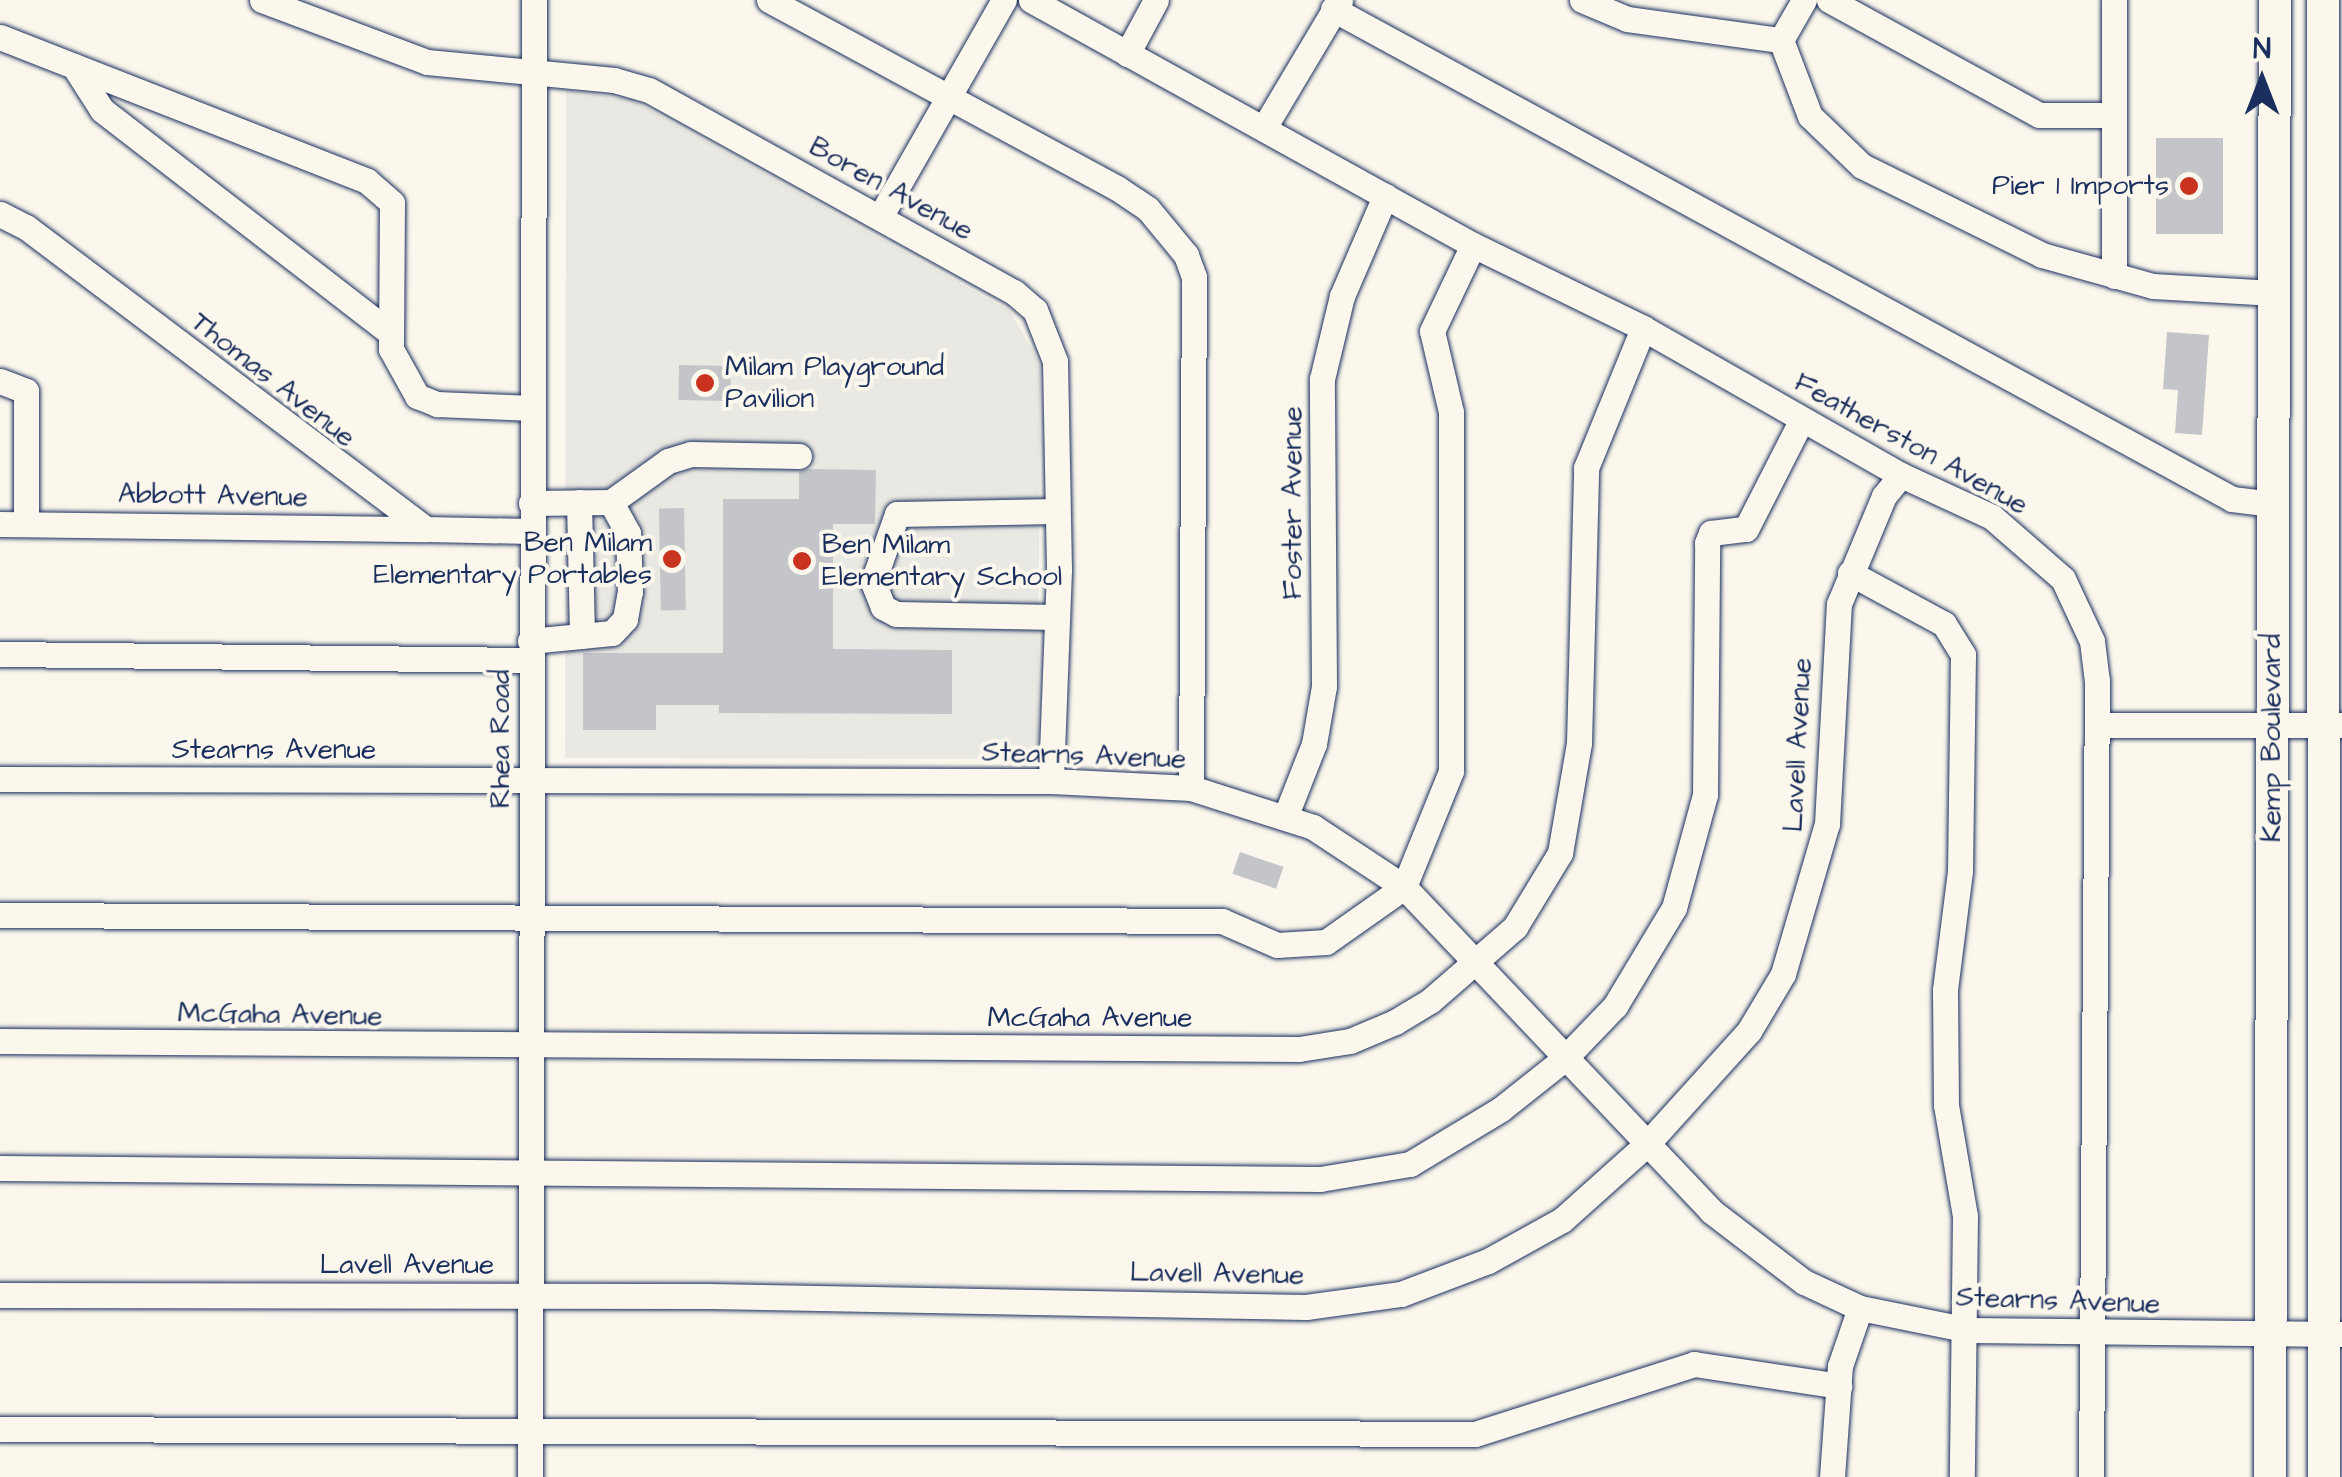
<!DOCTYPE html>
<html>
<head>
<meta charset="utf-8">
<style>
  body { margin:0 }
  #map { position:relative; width:2342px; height:1477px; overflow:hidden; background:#fbf7ec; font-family:"Architects Daughter",sans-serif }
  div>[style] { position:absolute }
  .built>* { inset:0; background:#eae8e2 }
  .building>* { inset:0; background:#c3c5c9; transform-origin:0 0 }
  .roads { filter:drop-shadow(0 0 2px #1b2f5e) drop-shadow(0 0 2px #1b2f5e) }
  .minor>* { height:25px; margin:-12.5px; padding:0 12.5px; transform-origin:12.5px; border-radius:12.5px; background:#fbf7ec }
  .major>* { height:32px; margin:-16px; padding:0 16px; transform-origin:16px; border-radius:16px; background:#fbf7ec }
  .dots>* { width:28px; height:28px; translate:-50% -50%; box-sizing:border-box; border:5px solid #fbf7ec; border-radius:50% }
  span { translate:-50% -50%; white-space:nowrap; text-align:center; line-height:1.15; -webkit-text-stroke:8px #fbf7ec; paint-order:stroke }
  .poi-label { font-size:28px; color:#1b2f5e }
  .right { translate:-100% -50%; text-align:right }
  .left { translate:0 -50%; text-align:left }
  .street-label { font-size:28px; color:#1b2f5e }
  .north { position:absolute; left:2212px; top:30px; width:100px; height:100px; -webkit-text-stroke:8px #fbf7ec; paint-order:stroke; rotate:0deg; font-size:28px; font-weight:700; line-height:40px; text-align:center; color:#1b2f5e }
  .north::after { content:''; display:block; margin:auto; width:35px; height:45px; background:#1b2f5e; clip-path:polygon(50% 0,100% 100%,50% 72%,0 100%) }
</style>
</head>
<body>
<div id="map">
  <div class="built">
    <i style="clip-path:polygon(566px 90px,630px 99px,1010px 311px,1040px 364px,1038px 759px,565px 758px)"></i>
  </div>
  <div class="building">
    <i style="left:2156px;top:138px;width:67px;height:96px"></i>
    <i style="clip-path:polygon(2167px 332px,2209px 335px,2202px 435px,2175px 433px,2178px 390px,2163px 389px)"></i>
    <i style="left:679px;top:365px;width:52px;height:35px;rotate:1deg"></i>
    <i style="clip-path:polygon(808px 469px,876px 470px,875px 524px,833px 524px,833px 649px,952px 650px,952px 714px,719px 713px,719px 705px,656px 705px,656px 730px,583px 730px,583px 653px,723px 653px,723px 499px,799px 499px,799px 472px)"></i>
    <i style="left:684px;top:508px;width:102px;height:25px;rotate:89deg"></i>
    <i style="left:1240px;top:852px;width:46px;height:23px;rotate:19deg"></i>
  </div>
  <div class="roads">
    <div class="minor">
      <i style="left:262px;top:0;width:176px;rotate:20.6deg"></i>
      <i style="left:427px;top:62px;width:188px;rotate:5.5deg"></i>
      <i style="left:614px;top:80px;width:36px;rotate:16deg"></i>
      <i style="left:649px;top:90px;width:417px;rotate:29deg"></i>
      <i style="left:1014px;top:292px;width:28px;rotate:41deg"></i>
      <i style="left:1035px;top:310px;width:55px;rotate:68.6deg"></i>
      <i style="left:1055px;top:361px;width:209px;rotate:88.9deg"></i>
      <i style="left:1059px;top:570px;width:211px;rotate:92.2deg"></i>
      <i style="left:769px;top:0;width:396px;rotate:28.4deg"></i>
      <i style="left:1117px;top:188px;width:37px;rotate:34deg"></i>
      <i style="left:1148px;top:209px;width:60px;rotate:50.4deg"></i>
      <i style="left:1186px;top:255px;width:23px;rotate:70deg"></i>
      <i style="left:1194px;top:277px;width:511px;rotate:90.34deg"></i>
      <i style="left:1031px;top:0;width:505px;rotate:29deg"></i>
      <i style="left:1473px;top:245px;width:189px;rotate:26deg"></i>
      <i style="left:1643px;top:328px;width:297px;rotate:29.7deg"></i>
      <i style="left:1901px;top:475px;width:100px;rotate:24.8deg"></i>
      <i style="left:1992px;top:517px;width:94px;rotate:41.1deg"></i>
      <i style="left:2063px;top:579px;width:68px;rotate:64.9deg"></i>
      <i style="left:2092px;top:641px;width:39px;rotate:83deg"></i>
      <i style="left:2097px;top:680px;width:797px;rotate:90.43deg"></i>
      <i style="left:1582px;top:0;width:49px;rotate:22.9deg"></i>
      <i style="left:1627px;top:19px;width:155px;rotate:7.8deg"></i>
      <i style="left:1781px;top:40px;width:81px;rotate:69.1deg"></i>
      <i style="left:1810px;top:116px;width:72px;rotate:43.9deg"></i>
      <i style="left:1862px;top:166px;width:201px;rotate:26.3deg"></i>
      <i style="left:2042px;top:255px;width:115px;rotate:15.6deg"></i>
      <i style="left:2153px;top:286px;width:121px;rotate:3.3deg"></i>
      <i style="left:1829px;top:0;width:239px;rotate:28.7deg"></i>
      <i style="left:2039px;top:115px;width:75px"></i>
      <i style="left:2114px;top:0;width:276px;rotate:90deg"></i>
      <i style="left:1333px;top:9px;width:1024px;rotate:28.59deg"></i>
      <i style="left:2232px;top:499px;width:41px;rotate:7deg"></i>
      <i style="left:0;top:37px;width:394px;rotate:21.4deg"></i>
      <i style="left:367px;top:181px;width:33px;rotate:41deg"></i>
      <i style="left:392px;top:203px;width:146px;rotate:90.4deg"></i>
      <i style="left:391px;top:349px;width:54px;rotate:61deg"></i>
      <i style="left:417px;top:396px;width:22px;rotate:22deg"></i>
      <i style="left:437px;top:404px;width:95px;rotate:2.4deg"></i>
      <i style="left:1781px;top:40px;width:46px;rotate:-60.1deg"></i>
      <i style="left:1127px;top:54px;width:61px;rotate:-61.8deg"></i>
      <i style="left:74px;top:66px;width:52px;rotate:57.5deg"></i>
      <i style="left:102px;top:110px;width:365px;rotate:37.7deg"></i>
      <i style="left:1265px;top:126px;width:147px;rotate:-59.2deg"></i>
      <i style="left:0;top:214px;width:29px;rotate:27deg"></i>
      <i style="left:26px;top:227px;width:501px;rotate:37.05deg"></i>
      <i style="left:426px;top:529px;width:105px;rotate:1.1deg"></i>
      <i style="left:880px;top:217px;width:250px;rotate:-60.3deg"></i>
      <i style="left:0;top:381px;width:28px;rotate:21deg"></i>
      <i style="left:26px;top:391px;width:133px;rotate:90deg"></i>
      <i style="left:579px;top:502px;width:134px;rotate:88.7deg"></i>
      <i style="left:611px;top:502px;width:70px;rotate:-35.7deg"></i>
      <i style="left:668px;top:461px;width:24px;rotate:-17deg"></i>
      <i style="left:691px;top:454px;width:108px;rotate:1.1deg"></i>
      <i style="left:0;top:524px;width:426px;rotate:0.7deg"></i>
      <i style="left:1850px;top:573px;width:107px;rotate:28.5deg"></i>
      <i style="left:1944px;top:624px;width:36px;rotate:58deg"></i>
      <i style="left:1963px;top:655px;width:216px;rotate:90.8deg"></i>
      <i style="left:1960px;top:871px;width:120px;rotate:97.2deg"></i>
      <i style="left:1945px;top:990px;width:115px;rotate:89.5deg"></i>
      <i style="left:1946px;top:1105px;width:113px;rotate:80.3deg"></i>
      <i style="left:1965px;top:1216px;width:261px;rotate:90.7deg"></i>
      <i style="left:1057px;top:617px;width:161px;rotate:-178.9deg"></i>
      <i style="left:896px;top:614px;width:15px;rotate:-152deg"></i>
      <i style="left:883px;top:607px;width:27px;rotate:-112deg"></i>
      <i style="left:873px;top:582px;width:72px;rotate:-70.6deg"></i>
      <i style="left:897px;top:514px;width:160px;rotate:-1.1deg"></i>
      <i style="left:530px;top:641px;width:82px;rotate:-5.6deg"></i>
      <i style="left:612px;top:633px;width:19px;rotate:-47deg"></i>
      <i style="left:625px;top:619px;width:27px;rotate:-80deg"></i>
      <i style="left:630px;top:592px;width:59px;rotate:-91.9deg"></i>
      <i style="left:628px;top:533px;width:35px;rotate:-119deg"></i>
      <i style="left:611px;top:502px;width:80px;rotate:179.3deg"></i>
      <i style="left:0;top:654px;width:530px;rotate:0.65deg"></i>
      <i style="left:2097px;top:725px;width:245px"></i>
      <i style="left:0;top:779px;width:1051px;rotate:0.11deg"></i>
      <i style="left:1051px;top:781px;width:140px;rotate:2.9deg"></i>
      <i style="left:1191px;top:788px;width:128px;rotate:17.7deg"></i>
      <i style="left:1313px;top:827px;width:109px;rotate:33.4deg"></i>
      <i style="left:1404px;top:887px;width:446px;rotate:46.5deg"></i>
      <i style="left:1711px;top:1211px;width:117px;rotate:37.4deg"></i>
      <i style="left:1804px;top:1282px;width:62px;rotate:24.9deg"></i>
      <i style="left:1860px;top:1308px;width:111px;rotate:11.4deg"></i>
      <i style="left:1969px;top:1330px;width:373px;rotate:0.6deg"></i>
      <i style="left:1286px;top:815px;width:76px;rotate:-68.5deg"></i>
      <i style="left:1314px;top:744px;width:59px;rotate:-80.2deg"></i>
      <i style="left:1324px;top:686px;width:307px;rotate:-90.4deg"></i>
      <i style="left:1322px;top:379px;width:85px;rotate:-76.5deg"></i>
      <i style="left:1342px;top:296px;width:109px;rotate:-66.7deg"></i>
      <i style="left:0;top:915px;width:1222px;rotate:0.28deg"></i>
      <i style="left:1222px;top:921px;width:60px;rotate:23.6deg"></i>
      <i style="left:1277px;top:945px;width:49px;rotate:-3.5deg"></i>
      <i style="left:1326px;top:942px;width:95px;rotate:-35.2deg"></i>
      <i style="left:1404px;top:887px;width:125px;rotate:-67.9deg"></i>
      <i style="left:1451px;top:771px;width:359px;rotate:-90deg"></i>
      <i style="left:1451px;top:412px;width:83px;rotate:-103.2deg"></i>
      <i style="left:1432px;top:331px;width:95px;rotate:-64.5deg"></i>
      <i style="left:0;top:1041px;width:1299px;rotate:0.35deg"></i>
      <i style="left:1299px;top:1049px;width:52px;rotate:-8.9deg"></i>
      <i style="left:1350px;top:1041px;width:49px;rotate:-22.9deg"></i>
      <i style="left:1395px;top:1022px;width:41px;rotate:-31deg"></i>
      <i style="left:1430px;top:1001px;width:113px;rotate:-41deg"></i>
      <i style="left:1515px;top:927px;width:87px;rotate:-58.7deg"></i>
      <i style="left:1560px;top:853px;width:112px;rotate:-80.2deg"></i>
      <i style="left:1579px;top:743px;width:275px;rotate:-88.5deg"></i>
      <i style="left:1586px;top:468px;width:151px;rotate:-67.8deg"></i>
      <i style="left:0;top:1168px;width:1320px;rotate:0.48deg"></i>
      <i style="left:1320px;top:1179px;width:91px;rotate:-9.5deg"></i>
      <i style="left:1410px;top:1164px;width:106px;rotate:-31.1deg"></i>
      <i style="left:1501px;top:1109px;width:80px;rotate:-38.4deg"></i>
      <i style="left:1564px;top:1059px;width:74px;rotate:-46.1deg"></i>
      <i style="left:1615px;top:1006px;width:114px;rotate:-59deg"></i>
      <i style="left:1674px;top:908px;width:117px;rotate:-74.7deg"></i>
      <i style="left:1705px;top:795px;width:252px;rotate:-89.5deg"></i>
      <i style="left:1707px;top:543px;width:11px;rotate:-68deg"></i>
      <i style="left:1711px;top:533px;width:35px;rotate:-7deg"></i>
      <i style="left:1746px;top:529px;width:123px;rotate:-63deg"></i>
      <i style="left:0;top:1295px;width:709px;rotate:0.08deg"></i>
      <i style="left:709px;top:1296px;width:597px;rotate:1.06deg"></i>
      <i style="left:1306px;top:1307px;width:96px;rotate:-7.8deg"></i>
      <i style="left:1401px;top:1294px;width:93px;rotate:-20.8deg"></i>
      <i style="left:1488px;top:1261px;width:85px;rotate:-29deg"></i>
      <i style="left:1562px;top:1220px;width:114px;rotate:-41.8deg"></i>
      <i style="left:1647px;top:1144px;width:152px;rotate:-47.9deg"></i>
      <i style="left:1749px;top:1031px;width:66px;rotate:-59.2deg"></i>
      <i style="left:1783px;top:974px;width:156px;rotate:-73.7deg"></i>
      <i style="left:1827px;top:824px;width:220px;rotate:-86.9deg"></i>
      <i style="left:1839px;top:604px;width:117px;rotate:-67.4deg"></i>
      <i style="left:1884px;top:496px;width:27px;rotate:-51deg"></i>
      <i style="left:0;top:1429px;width:1475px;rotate:0.19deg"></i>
      <i style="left:1475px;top:1434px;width:230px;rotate:-17.7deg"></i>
      <i style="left:1694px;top:1364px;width:147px;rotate:8.6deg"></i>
      <i style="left:530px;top:1477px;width:1477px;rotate:-89.84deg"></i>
      <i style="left:1832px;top:1477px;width:111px;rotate:-85.9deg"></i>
      <i style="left:1840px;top:1366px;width:61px;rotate:-71deg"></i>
    </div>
    <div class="major">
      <i style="left:2323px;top:0;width:1477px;rotate:89.96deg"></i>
      <i style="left:2270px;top:1477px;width:1477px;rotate:-89.81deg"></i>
    </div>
  </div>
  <div class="dots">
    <i style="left:2189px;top:186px;background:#c8321e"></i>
    <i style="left:705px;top:383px;background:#c8321e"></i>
    <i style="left:672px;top:559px;background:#c8321e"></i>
    <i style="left:802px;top:561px;background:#c8321e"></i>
  </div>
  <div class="poi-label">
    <span class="right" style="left:2169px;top:186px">Pier 1 Imports</span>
    <span class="left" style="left:725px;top:383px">Milam Playground<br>Pavilion</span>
    <span class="right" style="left:652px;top:559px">Ben Milam<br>Elementary Portables</span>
    <span class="left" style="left:822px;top:561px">Ben Milam<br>Elementary School</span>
  </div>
  <div class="street-label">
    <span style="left:891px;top:189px;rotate:29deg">Boren Avenue</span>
    <span style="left:273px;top:380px;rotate:38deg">Thomas Avenue</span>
    <span style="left:1911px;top:444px;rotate:29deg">Featherston Avenue</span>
    <span style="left:213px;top:496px;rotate:1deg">Abbott Avenue</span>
    <span style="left:1293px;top:503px;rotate:-90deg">Foster Avenue</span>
    <span style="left:2272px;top:738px;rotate:-90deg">Kemp Boulevard</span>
    <span style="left:501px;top:739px;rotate:-90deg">Rhea Road</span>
    <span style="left:1798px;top:745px;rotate:-87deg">Lavell Avenue</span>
    <span style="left:274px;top:750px">Stearns Avenue</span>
    <span style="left:1084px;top:756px;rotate:2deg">Stearns Avenue</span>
    <span style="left:280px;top:1015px;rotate:1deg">McGaha Avenue</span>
    <span style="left:1090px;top:1018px">McGaha Avenue</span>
    <span style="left:407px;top:1265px">Lavell Avenue</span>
    <span style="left:1217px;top:1274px;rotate:1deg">Lavell Avenue</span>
    <span style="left:2058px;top:1301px;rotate:2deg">Stearns Avenue</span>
  </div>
  <div class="north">N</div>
</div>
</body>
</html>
